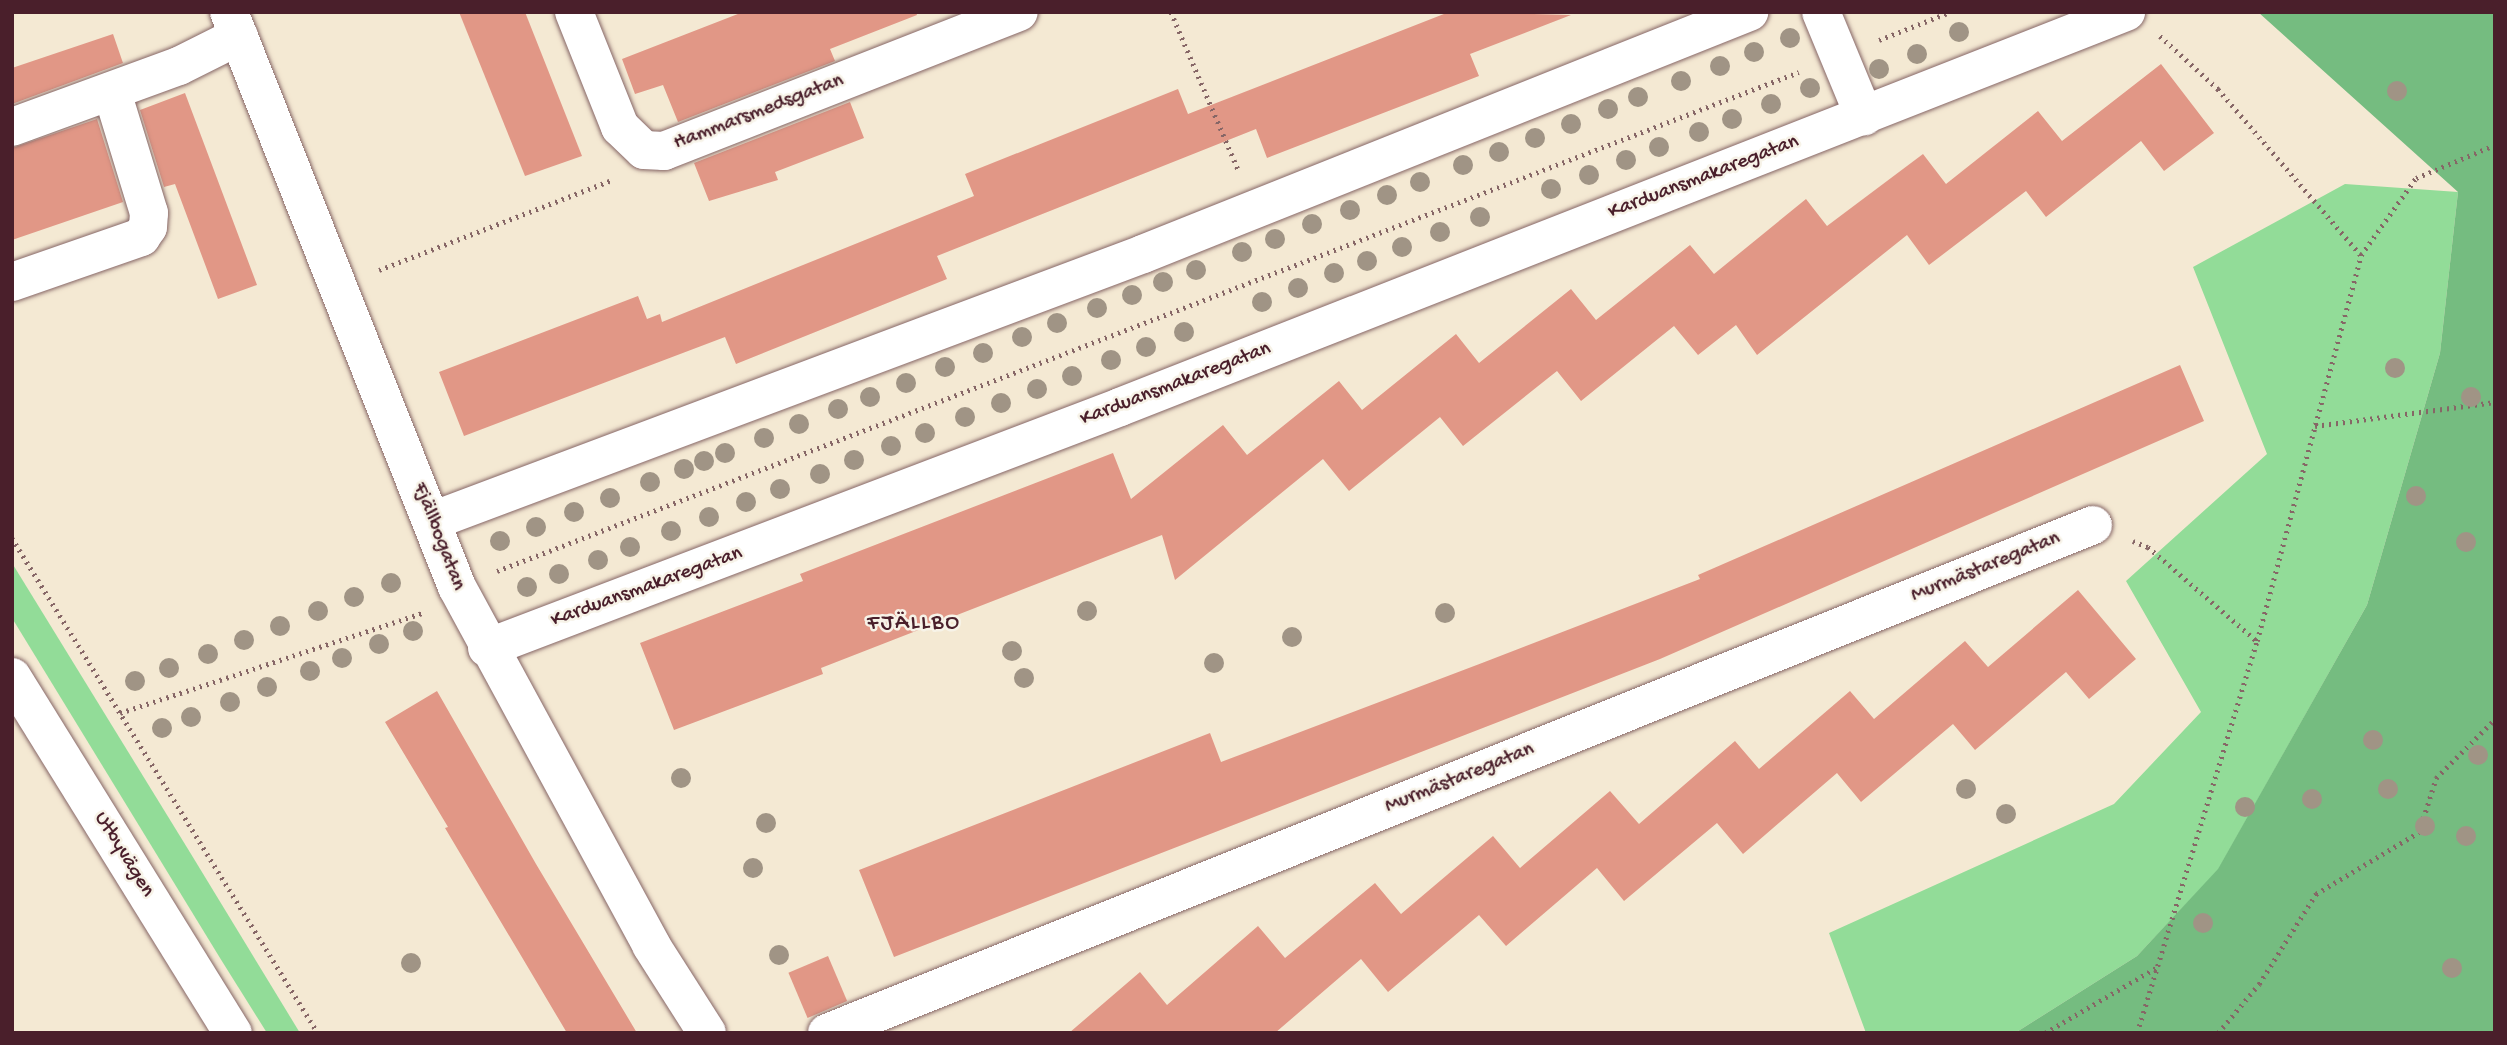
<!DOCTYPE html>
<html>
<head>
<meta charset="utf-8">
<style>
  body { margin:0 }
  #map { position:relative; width:2507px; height:1045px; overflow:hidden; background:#f4e9d3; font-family:"Gochi Hand",sans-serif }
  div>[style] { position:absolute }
  .green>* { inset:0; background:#92dc98 }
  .forest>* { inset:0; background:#75bc80 }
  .building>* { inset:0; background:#e19786; transform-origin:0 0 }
  .path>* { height:4.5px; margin-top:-2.25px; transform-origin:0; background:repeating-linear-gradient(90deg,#866666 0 2px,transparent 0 7px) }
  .roads { filter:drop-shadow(0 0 2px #866666) drop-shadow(0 0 2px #866666) }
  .minor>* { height:38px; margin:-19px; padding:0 19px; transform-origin:19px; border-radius:19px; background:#fff }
  .trees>* { width:20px; height:20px; margin:-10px; border-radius:50%; background:#a09485 }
  span { translate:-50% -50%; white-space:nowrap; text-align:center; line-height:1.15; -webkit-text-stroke:5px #f7f3e8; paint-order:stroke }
  .street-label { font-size:21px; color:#4a1f2b }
  .neighbourhood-label { font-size:23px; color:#4a1f2b; letter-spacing:2px }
  .frame { position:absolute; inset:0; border:14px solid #4a1f2b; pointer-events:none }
</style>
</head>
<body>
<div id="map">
  <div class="green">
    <i style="clip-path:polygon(2345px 184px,2458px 192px,2440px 353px,2367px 605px,2218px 870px,2137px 956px,2015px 1033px,1866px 1033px,1829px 933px,2114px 804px,2201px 712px,2126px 581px,2267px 454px,2193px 267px)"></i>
    <i style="clip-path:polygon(12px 563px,191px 854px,300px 1033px,267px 1033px,220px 958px,12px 618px)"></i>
  </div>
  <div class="forest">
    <i style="clip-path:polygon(2258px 12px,2495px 12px,2495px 1033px,2015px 1033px,2137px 956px,2218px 869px,2367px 605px,2440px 353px,2458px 192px)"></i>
  </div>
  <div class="building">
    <i style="clip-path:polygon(459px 12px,525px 12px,582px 156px,525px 176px)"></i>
    <i style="clip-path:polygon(743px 12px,916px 12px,917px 15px,830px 49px,835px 61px,678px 122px,663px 85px,635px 94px,622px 59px)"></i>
    <i style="clip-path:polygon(1449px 12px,1571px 15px,1470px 54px,1479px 76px,1267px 158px,1256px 129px,937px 256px,947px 279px,736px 364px,725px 337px,464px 436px,439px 372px,638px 296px,647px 319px,660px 314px,662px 322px,974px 196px,965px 174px,1178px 89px,1188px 114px)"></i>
    <i style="clip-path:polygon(113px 34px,123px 63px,12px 104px,12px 68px)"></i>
    <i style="clip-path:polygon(2161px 64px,2214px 133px,2164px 171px,2141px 141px,2046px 217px,2026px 191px,1929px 265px,1907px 235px,1757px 355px,1736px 325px,1698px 355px,1674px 326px,1581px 401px,1557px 371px,1463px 446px,1440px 417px,1349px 491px,1323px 459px,1175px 580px,1162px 535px,821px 668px,823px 674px,674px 730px,640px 643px,803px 581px,800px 574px,1113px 453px,1131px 499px,1223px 425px,1247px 455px,1339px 381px,1362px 410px,1456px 334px,1479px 363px,1571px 289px,1596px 320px,1690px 245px,1714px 274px,1806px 199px,1827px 226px,1923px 154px,1946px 184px,2038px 111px,2062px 141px)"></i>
    <i style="clip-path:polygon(185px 93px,257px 285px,218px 299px,175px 184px,164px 187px,140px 110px)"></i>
    <i style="clip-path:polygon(850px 102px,864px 138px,775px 172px,778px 180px,709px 201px,694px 163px)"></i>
    <i style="clip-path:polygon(97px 119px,123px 202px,12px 240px,12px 148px)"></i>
    <i style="clip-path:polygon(2180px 365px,2204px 421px,1660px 659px,894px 957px,859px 870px,1210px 733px,1221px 762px,1482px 663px,1700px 579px,1698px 575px)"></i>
    <i style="clip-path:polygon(2078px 590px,2136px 659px,2089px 699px,2066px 672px,1975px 750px,1953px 724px,1861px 802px,1837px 773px,1743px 854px,1717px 823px,1624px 901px,1597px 868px,1506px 946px,1479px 915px,1388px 992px,1361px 959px,1275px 1033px,1069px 1033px,1140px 972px,1167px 1005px,1258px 926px,1285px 958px,1375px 883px,1401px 914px,1493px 836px,1520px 868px,1610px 791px,1639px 824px,1735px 741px,1759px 769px,1850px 691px,1874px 719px,1965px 641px,1988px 667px)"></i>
    <i style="clip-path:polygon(437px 691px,536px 864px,637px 1033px,567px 1033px,445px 828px,448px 827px,385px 722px)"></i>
    <i style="left:828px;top:956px;width:49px;height:43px;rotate:67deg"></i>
  </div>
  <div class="path">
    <i style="left:1171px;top:12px;width:171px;rotate:66.9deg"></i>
    <i style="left:2160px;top:36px;width:79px;rotate:42.4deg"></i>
    <i style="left:2218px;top:89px;width:219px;rotate:49.3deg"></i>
    <i style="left:1879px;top:40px;width:76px;rotate:-21.5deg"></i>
    <i style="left:379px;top:270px;width:248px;rotate:-21.1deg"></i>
    <i style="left:2315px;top:426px;width:182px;rotate:-7.6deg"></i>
    <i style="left:12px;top:538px;width:582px;rotate:58.28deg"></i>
    <i style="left:2133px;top:541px;width:16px;rotate:22deg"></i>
    <i style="left:2148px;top:547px;width:144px;rotate:40.8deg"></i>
    <i style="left:497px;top:571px;width:1394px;rotate:-20.97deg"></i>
    <i style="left:120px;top:713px;width:318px;rotate:-18.3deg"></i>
    <i style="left:2045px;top:1033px;width:129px;rotate:-30.4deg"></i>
    <i style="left:2137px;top:1033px;width:410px;rotate:-73deg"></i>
    <i style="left:2257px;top:641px;width:400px;rotate:-74.9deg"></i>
    <i style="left:2361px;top:255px;width:95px;rotate:-54.5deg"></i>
    <i style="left:2416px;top:178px;width:86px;rotate:-22.7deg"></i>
    <i style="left:2218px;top:1033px;width:64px;rotate:-50.1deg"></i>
    <i style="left:2259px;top:984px;width:107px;rotate:-57.7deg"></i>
    <i style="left:2316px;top:894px;width:120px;rotate:-31deg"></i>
    <i style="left:2419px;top:832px;width:57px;rotate:-72.5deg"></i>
    <i style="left:2436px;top:778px;width:83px;rotate:-45deg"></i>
  </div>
  <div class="roads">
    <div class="minor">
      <i style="left:229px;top:12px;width:619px;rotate:68.37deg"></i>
      <i style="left:457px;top:587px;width:407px;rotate:61.5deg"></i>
      <i style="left:651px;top:945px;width:104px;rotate:57.5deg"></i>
      <i style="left:574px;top:12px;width:124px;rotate:68.2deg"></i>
      <i style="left:620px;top:127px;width:33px;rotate:44deg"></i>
      <i style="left:644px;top:150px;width:20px;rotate:3deg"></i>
      <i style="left:664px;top:151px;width:381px;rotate:-21.4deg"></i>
      <i style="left:1821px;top:12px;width:113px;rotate:67.5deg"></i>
      <i style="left:12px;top:127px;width:178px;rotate:-20.1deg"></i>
      <i style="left:179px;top:66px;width:67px;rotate:-26.6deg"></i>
      <i style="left:12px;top:282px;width:137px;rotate:-19.2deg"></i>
      <i style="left:141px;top:237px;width:12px;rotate:-55deg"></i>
      <i style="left:148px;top:227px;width:14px;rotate:-86deg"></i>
      <i style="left:149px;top:213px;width:127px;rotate:-107deg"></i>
      <i style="left:432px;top:521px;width:759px;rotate:-20.58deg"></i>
      <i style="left:1143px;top:254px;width:653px;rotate:-21.77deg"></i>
      <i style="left:487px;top:648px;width:677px;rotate:-20.84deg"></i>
      <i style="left:1120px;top:407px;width:1081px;rotate:-21.44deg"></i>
      <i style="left:12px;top:677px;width:419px;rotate:58.2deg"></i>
      <i style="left:827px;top:1033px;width:1364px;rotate:-21.86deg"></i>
    </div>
  </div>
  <div class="trees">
    <i style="left:1959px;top:32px"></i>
    <i style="left:1790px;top:38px"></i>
    <i style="left:1754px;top:52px"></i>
    <i style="left:1917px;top:54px"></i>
    <i style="left:1720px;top:66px"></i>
    <i style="left:1879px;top:69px"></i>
    <i style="left:1681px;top:81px"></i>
    <i style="left:1810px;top:88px"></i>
    <i style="left:2397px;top:91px"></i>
    <i style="left:1638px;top:97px"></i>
    <i style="left:1771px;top:104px"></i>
    <i style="left:1608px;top:109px"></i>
    <i style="left:1732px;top:119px"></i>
    <i style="left:1571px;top:124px"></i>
    <i style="left:1699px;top:132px"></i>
    <i style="left:1535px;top:138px"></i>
    <i style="left:1659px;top:147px"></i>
    <i style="left:1499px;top:152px"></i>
    <i style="left:1626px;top:160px"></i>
    <i style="left:1463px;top:165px"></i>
    <i style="left:1589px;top:175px"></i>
    <i style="left:1420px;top:182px"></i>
    <i style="left:1551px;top:189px"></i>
    <i style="left:1387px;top:195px"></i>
    <i style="left:1350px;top:210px"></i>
    <i style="left:1480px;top:217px"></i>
    <i style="left:1312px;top:224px"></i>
    <i style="left:1440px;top:232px"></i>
    <i style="left:1275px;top:239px"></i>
    <i style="left:1402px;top:247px"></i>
    <i style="left:1242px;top:252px"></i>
    <i style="left:1367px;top:261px"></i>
    <i style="left:1196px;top:270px"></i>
    <i style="left:1334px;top:273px"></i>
    <i style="left:1163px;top:282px"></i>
    <i style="left:1298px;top:288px"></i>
    <i style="left:1132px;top:295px"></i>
    <i style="left:1262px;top:302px"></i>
    <i style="left:1097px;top:308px"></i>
    <i style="left:1057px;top:323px"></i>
    <i style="left:1184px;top:332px"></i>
    <i style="left:1022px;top:337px"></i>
    <i style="left:1146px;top:347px"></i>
    <i style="left:983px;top:353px"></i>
    <i style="left:1111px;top:360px"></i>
    <i style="left:945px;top:367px"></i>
    <i style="left:2395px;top:368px"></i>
    <i style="left:1072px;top:376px"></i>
    <i style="left:906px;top:383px"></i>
    <i style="left:1037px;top:389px"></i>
    <i style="left:870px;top:397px"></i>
    <i style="left:2471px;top:397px"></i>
    <i style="left:1001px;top:403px"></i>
    <i style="left:838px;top:409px"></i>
    <i style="left:965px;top:417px"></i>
    <i style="left:799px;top:424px"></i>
    <i style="left:925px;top:433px"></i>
    <i style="left:764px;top:438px"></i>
    <i style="left:891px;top:446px"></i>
    <i style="left:725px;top:453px"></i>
    <i style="left:854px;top:460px"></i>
    <i style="left:704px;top:461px"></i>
    <i style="left:684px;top:469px"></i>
    <i style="left:820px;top:474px"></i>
    <i style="left:650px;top:482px"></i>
    <i style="left:780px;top:489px"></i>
    <i style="left:2416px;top:496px"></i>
    <i style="left:610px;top:498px"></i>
    <i style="left:746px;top:502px"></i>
    <i style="left:574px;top:512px"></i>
    <i style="left:709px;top:517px"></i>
    <i style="left:536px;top:527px"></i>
    <i style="left:671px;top:531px"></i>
    <i style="left:500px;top:541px"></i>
    <i style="left:2466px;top:542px"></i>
    <i style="left:630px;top:547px"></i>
    <i style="left:598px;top:560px"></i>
    <i style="left:559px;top:574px"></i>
    <i style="left:391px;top:583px"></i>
    <i style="left:527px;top:587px"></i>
    <i style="left:354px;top:597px"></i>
    <i style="left:318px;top:611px"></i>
    <i style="left:1087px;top:611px"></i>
    <i style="left:1445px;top:613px"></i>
    <i style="left:280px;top:626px"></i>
    <i style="left:413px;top:631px"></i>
    <i style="left:1292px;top:637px"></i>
    <i style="left:244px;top:640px"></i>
    <i style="left:379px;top:644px"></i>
    <i style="left:1012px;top:651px"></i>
    <i style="left:208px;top:654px"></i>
    <i style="left:342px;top:658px"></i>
    <i style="left:1214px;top:663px"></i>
    <i style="left:169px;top:668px"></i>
    <i style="left:310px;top:671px"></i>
    <i style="left:1024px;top:678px"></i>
    <i style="left:135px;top:681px"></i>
    <i style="left:267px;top:687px"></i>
    <i style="left:230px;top:702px"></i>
    <i style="left:191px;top:717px"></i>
    <i style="left:162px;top:728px"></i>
    <i style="left:2373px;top:740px"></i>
    <i style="left:2478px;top:755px"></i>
    <i style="left:681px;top:778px"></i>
    <i style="left:1966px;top:789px"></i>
    <i style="left:2388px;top:789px"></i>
    <i style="left:2312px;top:799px"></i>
    <i style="left:2245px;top:807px"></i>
    <i style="left:2006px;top:814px"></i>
    <i style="left:766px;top:823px"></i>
    <i style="left:2425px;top:826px"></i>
    <i style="left:2466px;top:836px"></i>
    <i style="left:753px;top:868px"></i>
    <i style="left:2203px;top:923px"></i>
    <i style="left:779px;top:955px"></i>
    <i style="left:411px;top:963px"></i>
    <i style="left:2452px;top:968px"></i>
  </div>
  <div class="street-label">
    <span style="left:759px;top:113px;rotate:-21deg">Hammarsmedsgatan</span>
    <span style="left:1704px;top:178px;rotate:-21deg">Karduansmakaregatan</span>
    <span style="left:1176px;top:385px;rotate:-21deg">Karduansmakaregatan</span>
    <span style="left:438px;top:537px;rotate:69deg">Fjällbogatan</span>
    <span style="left:1986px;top:568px;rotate:-22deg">Murmästaregatan</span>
    <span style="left:647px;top:588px;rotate:-20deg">Karduansmakaregatan</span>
    <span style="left:1460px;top:779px;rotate:-22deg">Murmästaregatan</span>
    <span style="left:123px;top:855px;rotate:58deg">Utbyvägen</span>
  </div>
  <div class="neighbourhood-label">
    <span style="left:914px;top:624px">FJÄLLBO</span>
  </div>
  <div class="frame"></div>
</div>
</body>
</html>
